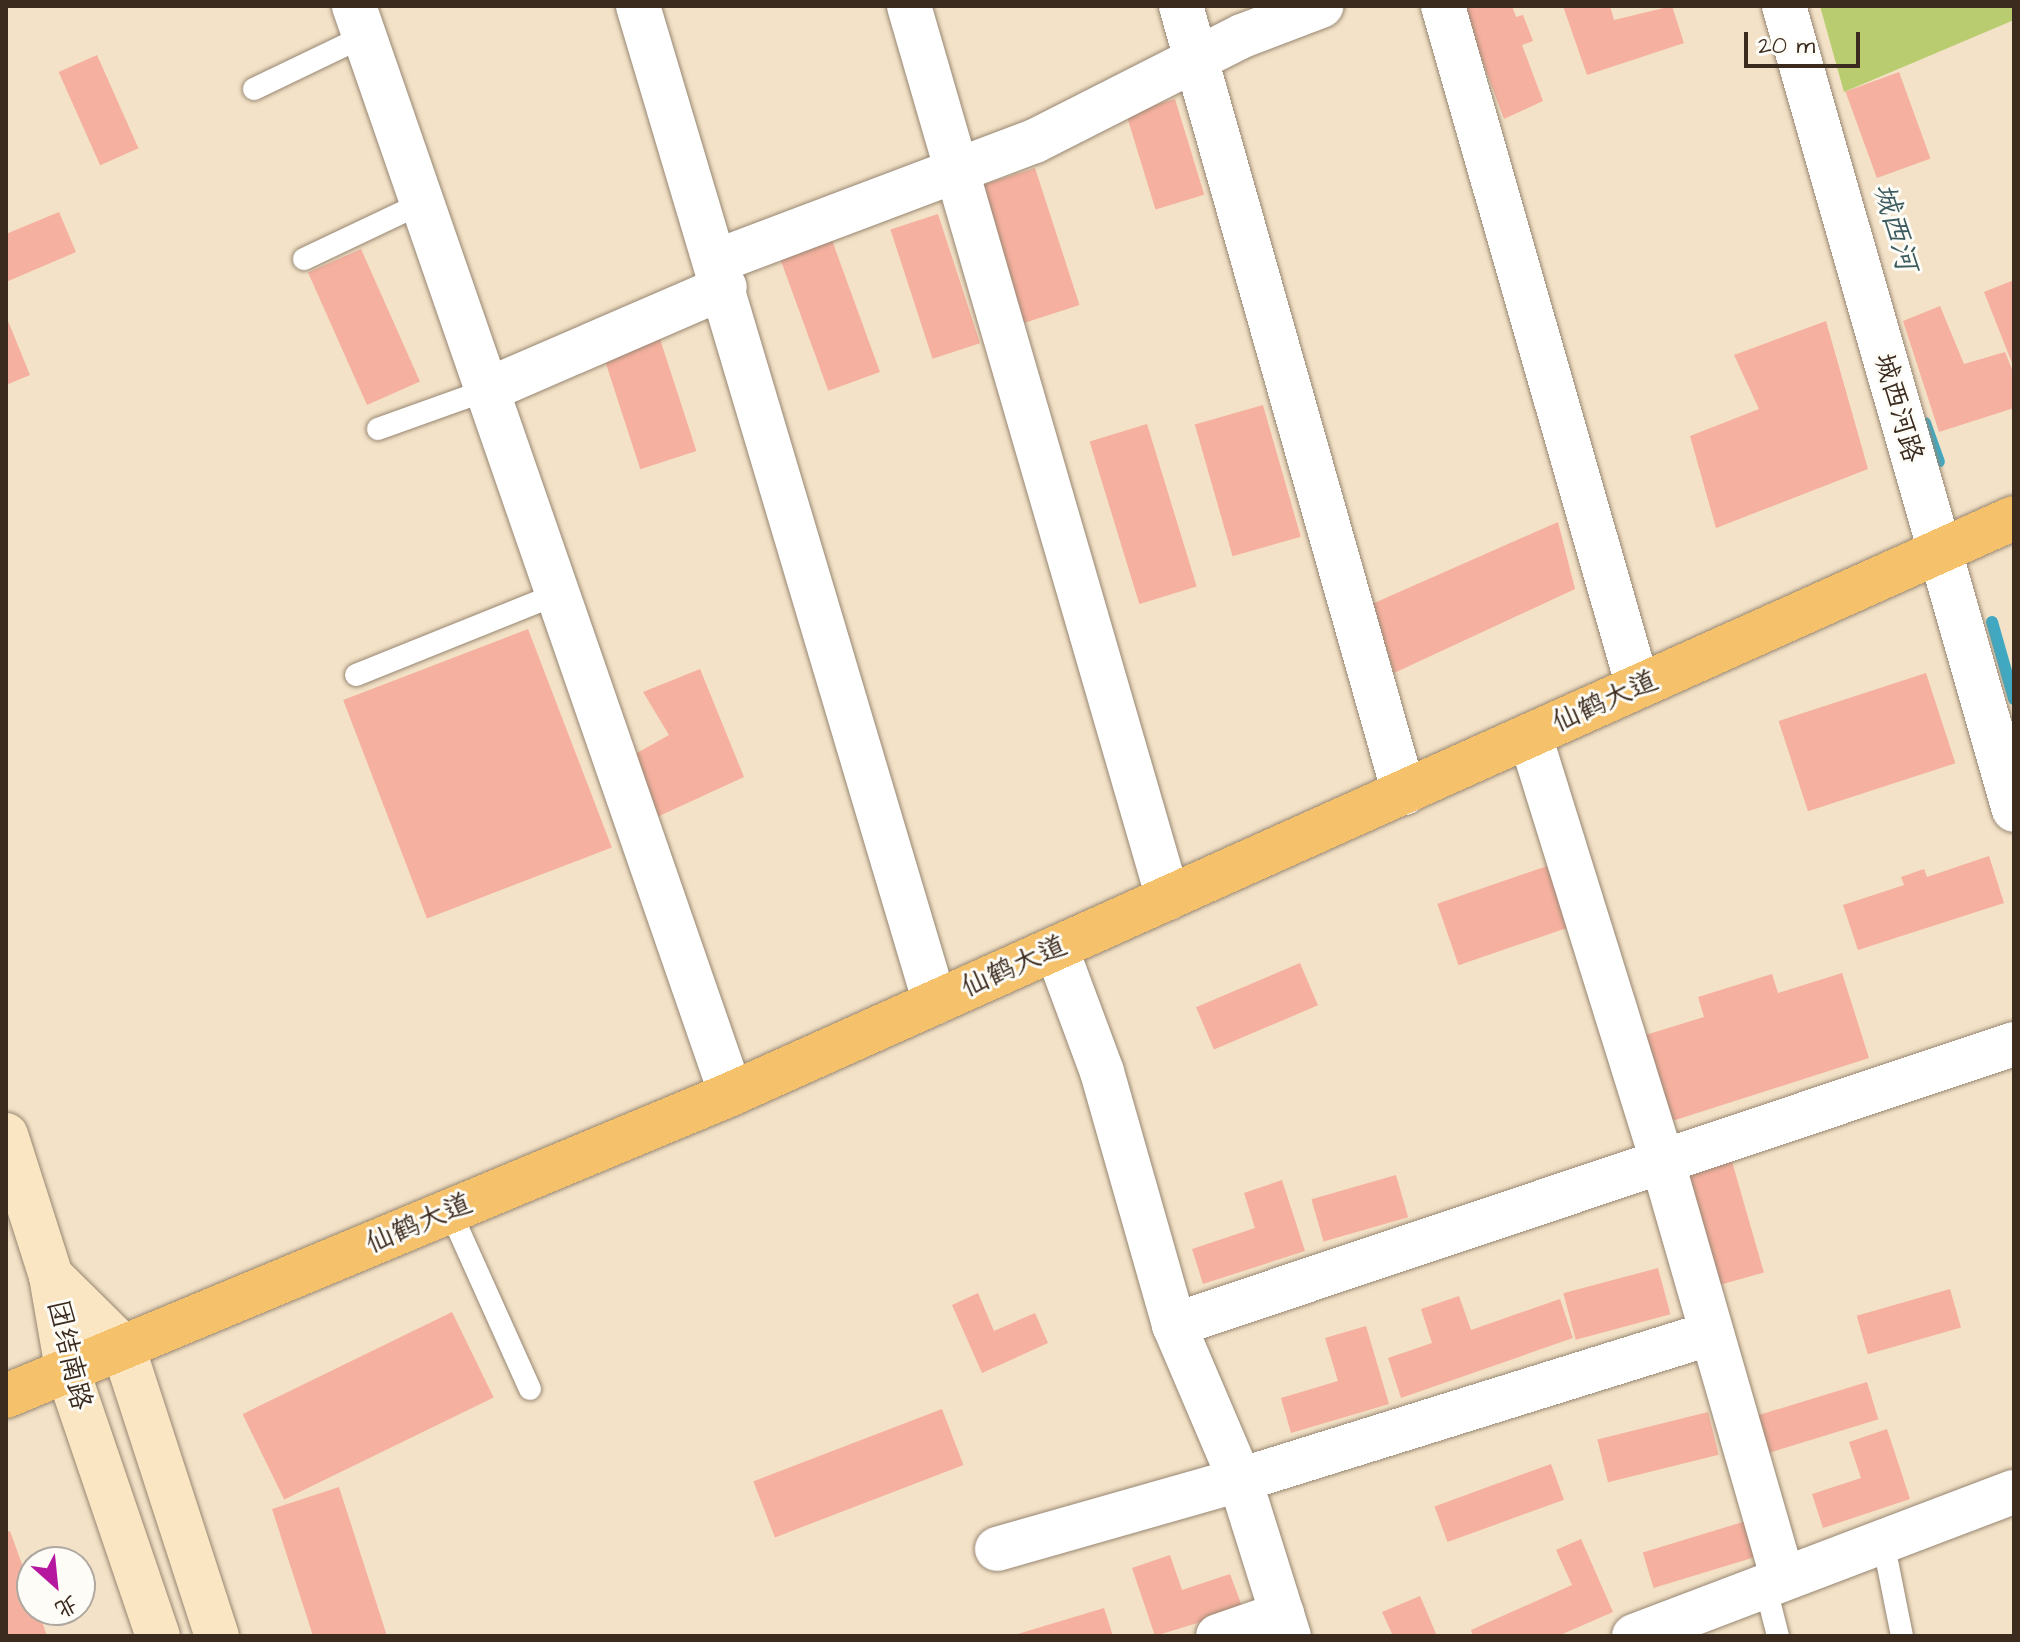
<!DOCTYPE html>
<html>
<head>
<meta charset="utf-8">
<style>
  body { margin:0 }
  #map { position:relative; width:2020px; height:1642px; overflow:hidden; background:#f3e2c7; font-family:"Architects Daughter","LXGW WenKai TC",sans-serif }
  div>[style] { position:absolute }
  .green>* { inset:0; background:#b9cd70 }
  .stream>* { height:12px; margin:-6px; padding:0 6px; transform-origin:6px; border-radius:6px; background:#41a8c1 }
  .building>* { inset:0; background:#f5b09f; transform-origin:0 0 }
  .roads { filter:drop-shadow(0 0 2px #978672) drop-shadow(0 0 2px #978672) }
  .service>* { height:22px; margin:-11px; padding:0 11px; transform-origin:11px; border-radius:11px; background:#fff }
  .minor>* { height:44px; margin:-22px; padding:0 22px; transform-origin:22px; border-radius:22px; background:#fff }
  .secondary>* { height:44px; margin:-22px; padding:0 22px; transform-origin:22px; border-radius:22px; background:#fbe6c4 }
  .primary>* { height:44px; margin:-22px; padding:0 22px; transform-origin:22px; border-radius:22px; background:#f5c16b }
  span { translate:-50% -50%; white-space:nowrap; text-align:center; line-height:1.15; -webkit-text-stroke:6px #fdfcf7; paint-order:stroke }
  .street-label { font-size:28px; color:#3b2a1e }
  .water-label { font-size:30px; color:#3d5c5f; font-style:italic }
  .frame { position:absolute; inset:0; border:8px solid #3b2a1e; pointer-events:none }
  .north { position:absolute; left:16px; top:1546px; width:80px; height:80px; box-sizing:border-box; background:#fdfcf7; border:2px solid #afa8a0; border-radius:50%; rotate:153deg; font-size:22px; font-weight:700; line-height:32px; text-align:center; color:#3b2a1e }
  .north::after { content:''; display:block; margin:auto; width:28px; height:36px; background:#b5179e; clip-path:polygon(50% 0,100% 100%,50% 72%,0 100%) }
  .scale { position:absolute; left:1744px; top:32px; width:116px; height:36px; box-sizing:border-box; border:4px solid #3b2a1e; border-top:0; padding-left:10px; font-size:24px; line-height:28px; white-space:nowrap; color:#3b2a1e; -webkit-text-stroke:6px #fdfcf7; paint-order:stroke }
</style>
</head>
<body>
<div id="map">
  <div class="green">
    <i style="clip-path:polygon(1820px 6px,2014px 6px,2014px 20px,1844px 92px)"></i>
  </div>
  <div class="stream">
    <i style="left:1925px;top:423px;width:41px;rotate:70.3deg"></i>
    <i style="left:1992px;top:622px;width:80px;rotate:74.1deg"></i>
  </div>
  <div class="building">
    <i style="clip-path:polygon(1462px 6px,1512px 6px,1516px 17px,1523px 15px,1533px 41px,1522px 45px,1543px 101px,1504px 119px)"></i>
    <i style="clip-path:polygon(1563px 6px,1610px 6px,1614px 20px,1672px 6px,1684px 43px,1587px 75px)"></i>
    <i style="left:97px;top:55px;width:102px;height:42px;rotate:66deg"></i>
    <i style="left:1899px;top:72px;width:92px;height:57px;rotate:70deg"></i>
    <i style="left:1175px;top:99px;width:100px;height:51px;rotate:73deg"></i>
    <i style="left:1035px;top:168px;width:144px;height:59px;rotate:72deg"></i>
    <i style="clip-path:polygon(59px 212px,76px 252px,6px 282px,6px 234px)"></i>
    <i style="left:938px;top:214px;width:136px;height:50px;rotate:72deg"></i>
    <i style="left:829px;top:232px;width:149px;height:55px;rotate:70deg"></i>
    <i style="left:361px;top:249px;width:145px;height:58px;rotate:66deg"></i>
    <i style="clip-path:polygon(2014px 280px,2014px 368px,1984px 292px)"></i>
    <i style="clip-path:polygon(1940px 306px,1964px 364px,2005px 352px,2014px 374px,2014px 408px,1939px 432px,1903px 321px)"></i>
    <i style="clip-path:polygon(6px 316px,30px 375px,6px 385px)"></i>
    <i style="clip-path:polygon(1826px 321px,1868px 469px,1716px 528px,1690px 436px,1759px 409px,1734px 355px)"></i>
    <i style="left:659px;top:336px;width:121px;height:59px;rotate:72deg"></i>
    <i style="left:1263px;top:405px;width:137px;height:71px;rotate:74deg"></i>
    <i style="left:1147px;top:424px;width:170px;height:60px;rotate:73deg"></i>
    <i style="clip-path:polygon(1558px 522px,1575px 589px,1394px 673px,1372px 604px)"></i>
    <i style="left:528px;top:629px;width:234px;height:198px;rotate:69deg"></i>
    <i style="clip-path:polygon(700px 669px,744px 777px,657px 817px,628px 758px,669px 735px,643px 692px)"></i>
    <i style="left:1926px;top:673px;width:95px;height:155px;rotate:72deg"></i>
    <i style="clip-path:polygon(1989px 856px,2004px 903px,1858px 950px,1843px 905px,1904px 885px,1901px 877px,1924px 869px,1927px 877px)"></i>
    <i style="left:1547px;top:866px;width:65px;height:116px;rotate:71deg"></i>
    <i style="left:1300px;top:963px;width:46px;height:113px;rotate:67deg"></i>
    <i style="clip-path:polygon(1842px 973px,1869px 1058px,1666px 1123px,1639px 1037px,1704px 1017px,1698px 997px,1772px 974px,1778px 993px)"></i>
    <i style="left:1731px;top:1158px;width:119px;height:48px;rotate:74deg"></i>
    <i style="left:1396px;top:1175px;width:44px;height:88px;rotate:74deg"></i>
    <i style="clip-path:polygon(1282px 1180px,1305px 1251px,1203px 1284px,1192px 1249px,1255px 1228px,1244px 1193px)"></i>
    <i style="left:1658px;top:1268px;width:48px;height:98px;rotate:75deg"></i>
    <i style="left:1950px;top:1289px;width:40px;height:97px;rotate:74deg"></i>
    <i style="clip-path:polygon(978px 1293px,994px 1331px,1035px 1313px,1048px 1343px,982px 1373px,952px 1305px)"></i>
    <i style="clip-path:polygon(1459px 1296px,1471px 1330px,1560px 1299px,1573px 1338px,1401px 1398px,1388px 1358px,1432px 1343px,1421px 1309px)"></i>
    <i style="left:452px;top:1312px;width:95px;height:233px;rotate:64deg"></i>
    <i style="clip-path:polygon(1366px 1326px,1389px 1404px,1291px 1433px,1281px 1398px,1338px 1381px,1325px 1338px)"></i>
    <i style="left:1867px;top:1382px;width:39px;height:114px;rotate:73deg"></i>
    <i style="left:942px;top:1409px;width:60px;height:202px;rotate:69deg"></i>
    <i style="left:1708px;top:1412px;width:44px;height:114px;rotate:76deg"></i>
    <i style="clip-path:polygon(1887px 1429px,1910px 1499px,1823px 1528px,1812px 1494px,1861px 1478px,1849px 1442px)"></i>
    <i style="left:1551px;top:1464px;width:38px;height:124px;rotate:70deg"></i>
    <i style="clip-path:polygon(339px 1487px,387px 1636px,313px 1636px,272px 1509px)"></i>
    <i style="left:1746px;top:1521px;width:37px;height:108px;rotate:73deg"></i>
    <i style="clip-path:polygon(10px 1531px,32px 1592px,32px 1610px,38px 1610px,47px 1636px,6px 1636px,6px 1532px)"></i>
    <i style="clip-path:polygon(1581px 1539px,1613px 1612px,1558px 1636px,1473px 1636px,1471px 1630px,1572px 1585px,1556px 1550px)"></i>
    <i style="clip-path:polygon(1170px 1555px,1182px 1590px,1230px 1574px,1243px 1609px,1155px 1636px,1132px 1568px)"></i>
    <i style="clip-path:polygon(1420px 1596px,1437px 1636px,1393px 1636px,1382px 1612px)"></i>
    <i style="clip-path:polygon(1104px 1608px,1113px 1636px,1014px 1636px,1014px 1635px)"></i>
  </div>
  <div class="roads">
    <div class="service">
      <i style="left:254px;top:89px;width:122px;rotate:-25.7deg"></i>
      <i style="left:304px;top:259px;width:131px;rotate:-25.4deg"></i>
      <i style="left:378px;top:429px;width:116px;rotate:-19.7deg"></i>
      <i style="left:356px;top:675px;width:217px;rotate:-21.9deg"></i>
      <i style="left:450px;top:1211px;width:195px;rotate:65.8deg"></i>
      <i style="left:1883px;top:1541px;width:97px;rotate:78.7deg"></i>
      <i style="left:1765px;top:1585px;width:53px;rotate:75.7deg"></i>
    </div>
    <div class="minor">
      <i style="left:354px;top:6px;width:1151px;rotate:70.89deg"></i>
      <i style="left:638px;top:6px;width:1040px;rotate:73.41deg"></i>
      <i style="left:909px;top:6px;width:929px;rotate:73.81deg"></i>
      <i style="left:1181px;top:6px;width:818px;rotate:74.18deg"></i>
      <i style="left:1443px;top:6px;width:708px;rotate:74.02deg"></i>
      <i style="left:1784px;top:6px;width:836px;rotate:74.04deg"></i>
      <i style="left:717px;top:261px;width:340px;rotate:-20.7deg"></i>
      <i style="left:1035px;top:141px;width:232px;rotate:-26.9deg"></i>
      <i style="left:1242px;top:36px;width:85px;rotate:-20.8deg"></i>
      <i style="left:487px;top:390px;width:259px;rotate:-23.4deg"></i>
      <i style="left:1530px;top:736px;width:444px;rotate:72.7deg"></i>
      <i style="left:1662px;top:1160px;width:435px;rotate:73.9deg"></i>
      <i style="left:1056px;top:948px;width:132px;rotate:69.6deg"></i>
      <i style="left:1102px;top:1072px;width:263px;rotate:74.1deg"></i>
      <i style="left:1174px;top:1325px;width:168px;rotate:66.9deg"></i>
      <i style="left:1240px;top:1480px;width:164px;rotate:72.6deg"></i>
      <i style="left:1174px;top:1325px;width:886px;rotate:-18.5deg"></i>
      <i style="left:997px;top:1549px;width:253px;rotate:-15.9deg"></i>
      <i style="left:1240px;top:1480px;width:494px;rotate:-17.3deg"></i>
      <i style="left:1218px;top:1636px;width:68px;rotate:-19deg"></i>
      <i style="left:1634px;top:1636px;width:406px;rotate:-20.8deg"></i>
    </div>
    <div class="secondary">
      <i style="left:6px;top:1135px;width:148px;rotate:72.3deg"></i>
      <i style="left:51px;top:1276px;width:94px;rotate:80.2deg"></i>
      <i style="left:67px;top:1369px;width:282px;rotate:71.2deg"></i>
      <i style="left:51px;top:1276px;width:101px;rotate:44.6deg"></i>
      <i style="left:123px;top:1347px;width:304px;rotate:72deg"></i>
    </div>
    <div class="primary">
      <i style="left:6px;top:1396px;width:785px;rotate:-22.61deg"></i>
      <i style="left:731px;top:1094px;width:1406px;rotate:-24.18deg"></i>
    </div>
  </div>
  <div class="street-label">
    <span style="left:1898px;top:408px;rotate:74deg">城西河路</span>
    <span style="left:1605px;top:702px;rotate:-24deg">仙鹤大道</span>
    <span style="left:1014px;top:967px;rotate:-24deg">仙鹤大道</span>
    <span style="left:419px;top:1224px;rotate:-23deg">仙鹤大道</span>
    <span style="left:69px;top:1355px;rotate:77deg">团结南路</span>
  </div>
  <div class="water-label">
    <span style="left:1895px;top:227px;rotate:74deg">城西河</span>
  </div>
  <div class="frame"></div>
  <div class="north">北</div>
  <div class="scale">20 m</div>
</div>
</body>
</html>
